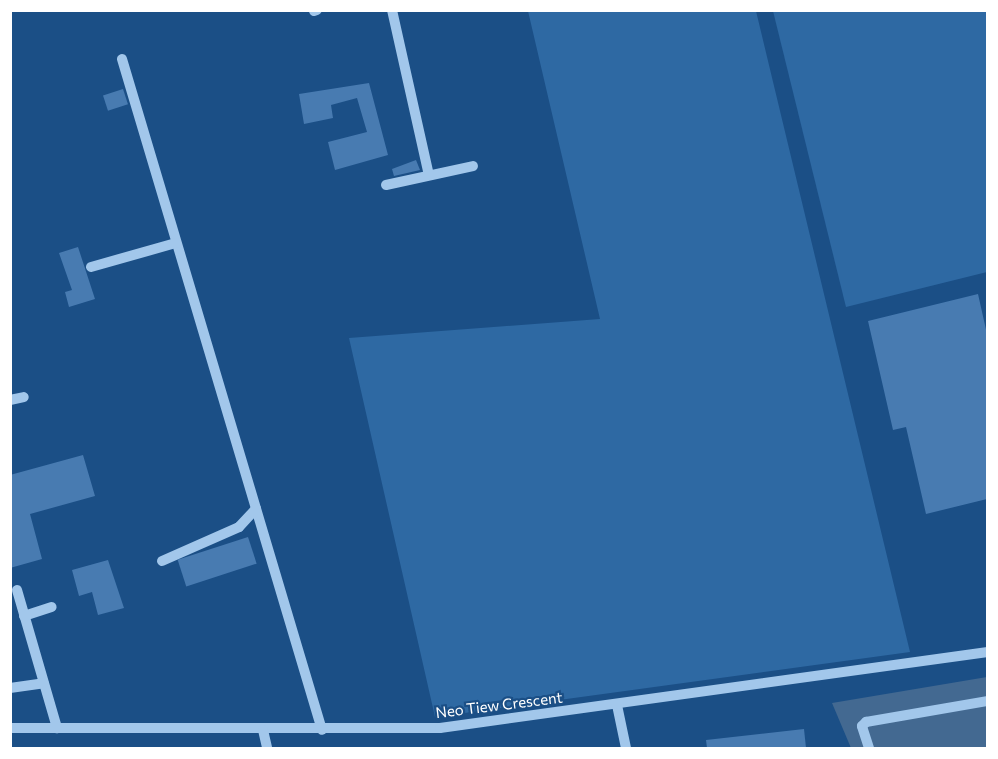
<!DOCTYPE html>
<html>
<head>
<meta charset="utf-8">
<style>
  body { margin:0 }
  #map { position:relative; width:998px; height:759px; overflow:hidden; background:#1b4f86; font-family:Commissioner,sans-serif }
  div>[style] { position:absolute }
  .green>* { inset:0; background:#2e69a3 }
  .water>* { inset:0; background:#436991 }
  .building>* { inset:0; background:#487bb1; transform-origin:0 0 }
  .minor>* { height:10px; margin:-5px; padding:0 5px; transform-origin:5px; border-radius:5px; background:#a2c7eb }
  span { translate:-50% -50%; white-space:nowrap; text-align:center; line-height:1.15; -webkit-text-stroke:4.5px #1b4f86; paint-order:stroke }
  .street-label { font-size:15px; color:#fff }
  .frame { position:absolute; inset:0; border:12px solid #fff; pointer-events:none }
</style>
</head>
<body>
<div id="map">
  <div class="green">
    <i style="clip-path:polygon(528px 11px,756px 11px,910px 652px,435px 717px,349px 338px,600px 319px)"></i>
    <i style="clip-path:polygon(773px 11px,987px 11px,987px 272px,846px 307px)"></i>
  </div>
  <div class="water">
    <i style="clip-path:polygon(987px 677px,987px 748px,851px 748px,832px 703px)"></i>
  </div>
  <div class="building">
    <i style="clip-path:polygon(369px 83px,388px 155px,335px 170px,328px 142px,367px 132px,357px 98px,331px 105px,333px 118px,304px 124px,299px 94px)"></i>
    <i style="left:123px;top:89px;width:16px;height:21px;rotate:72deg"></i>
    <i style="clip-path:polygon(416px 160px,420px 170px,394px 176px,392px 169px)"></i>
    <i style="clip-path:polygon(78px 247px,95px 299px,69px 307px,65px 292px,72px 290px,59px 253px)"></i>
    <i style="clip-path:polygon(978px 294px,987px 334px,987px 499px,926px 514px,906px 427px,893px 430px,868px 321px)"></i>
    <i style="clip-path:polygon(83px 455px,95px 496px,30px 514px,42px 559px,10px 568px,10px 475px)"></i>
    <i style="left:248px;top:537px;width:28px;height:74px;rotate:72deg"></i>
    <i style="clip-path:polygon(108px 560px,124px 608px,98px 615px,92px 592px,79px 596px,72px 570px)"></i>
    <i style="clip-path:polygon(804px 729px,806px 748px,707px 748px,706px 740px)"></i>
  </div>
  <div class="minor">
    <i style="left:392px;top:10px;width:169px;rotate:77.4deg"></i>
    <i style="left:314px;top:11px;width:3px;rotate:-18deg"></i>
    <i style="left:122px;top:59px;width:700px;rotate:73.4deg"></i>
    <i style="left:386px;top:185px;width:89px;rotate:-12.3deg"></i>
    <i style="left:91px;top:267px;width:88px;rotate:-15.8deg"></i>
    <i style="left:10px;top:400px;width:14px;rotate:-12deg"></i>
    <i style="left:162px;top:561px;width:84px;rotate:-23.8deg"></i>
    <i style="left:239px;top:527px;width:25px;rotate:-47deg"></i>
    <i style="left:17px;top:590px;width:144px;rotate:73.8deg"></i>
    <i style="left:24px;top:616px;width:29px;rotate:-18deg"></i>
    <i style="left:10px;top:688px;width:34px;rotate:-8deg"></i>
    <i style="left:617px;top:705px;width:44px;rotate:78.2deg"></i>
    <i style="left:10px;top:728px;width:430px"></i>
    <i style="left:440px;top:728px;width:553px;rotate:-7.9deg"></i>
    <i style="left:263px;top:730px;width:18px;rotate:77deg"></i>
    <i style="left:869px;top:748px;width:23px;rotate:-108deg"></i>
    <i style="left:862px;top:726px;width:6px;rotate:-45deg"></i>
    <i style="left:866px;top:722px;width:124px;rotate:-9.8deg"></i>
  </div>
  <div class="street-label">
    <span style="left:499px;top:705px;rotate:-7deg">Neo Tiew Crescent</span>
  </div>
  <div class="frame"></div>
</div>
</body>
</html>
